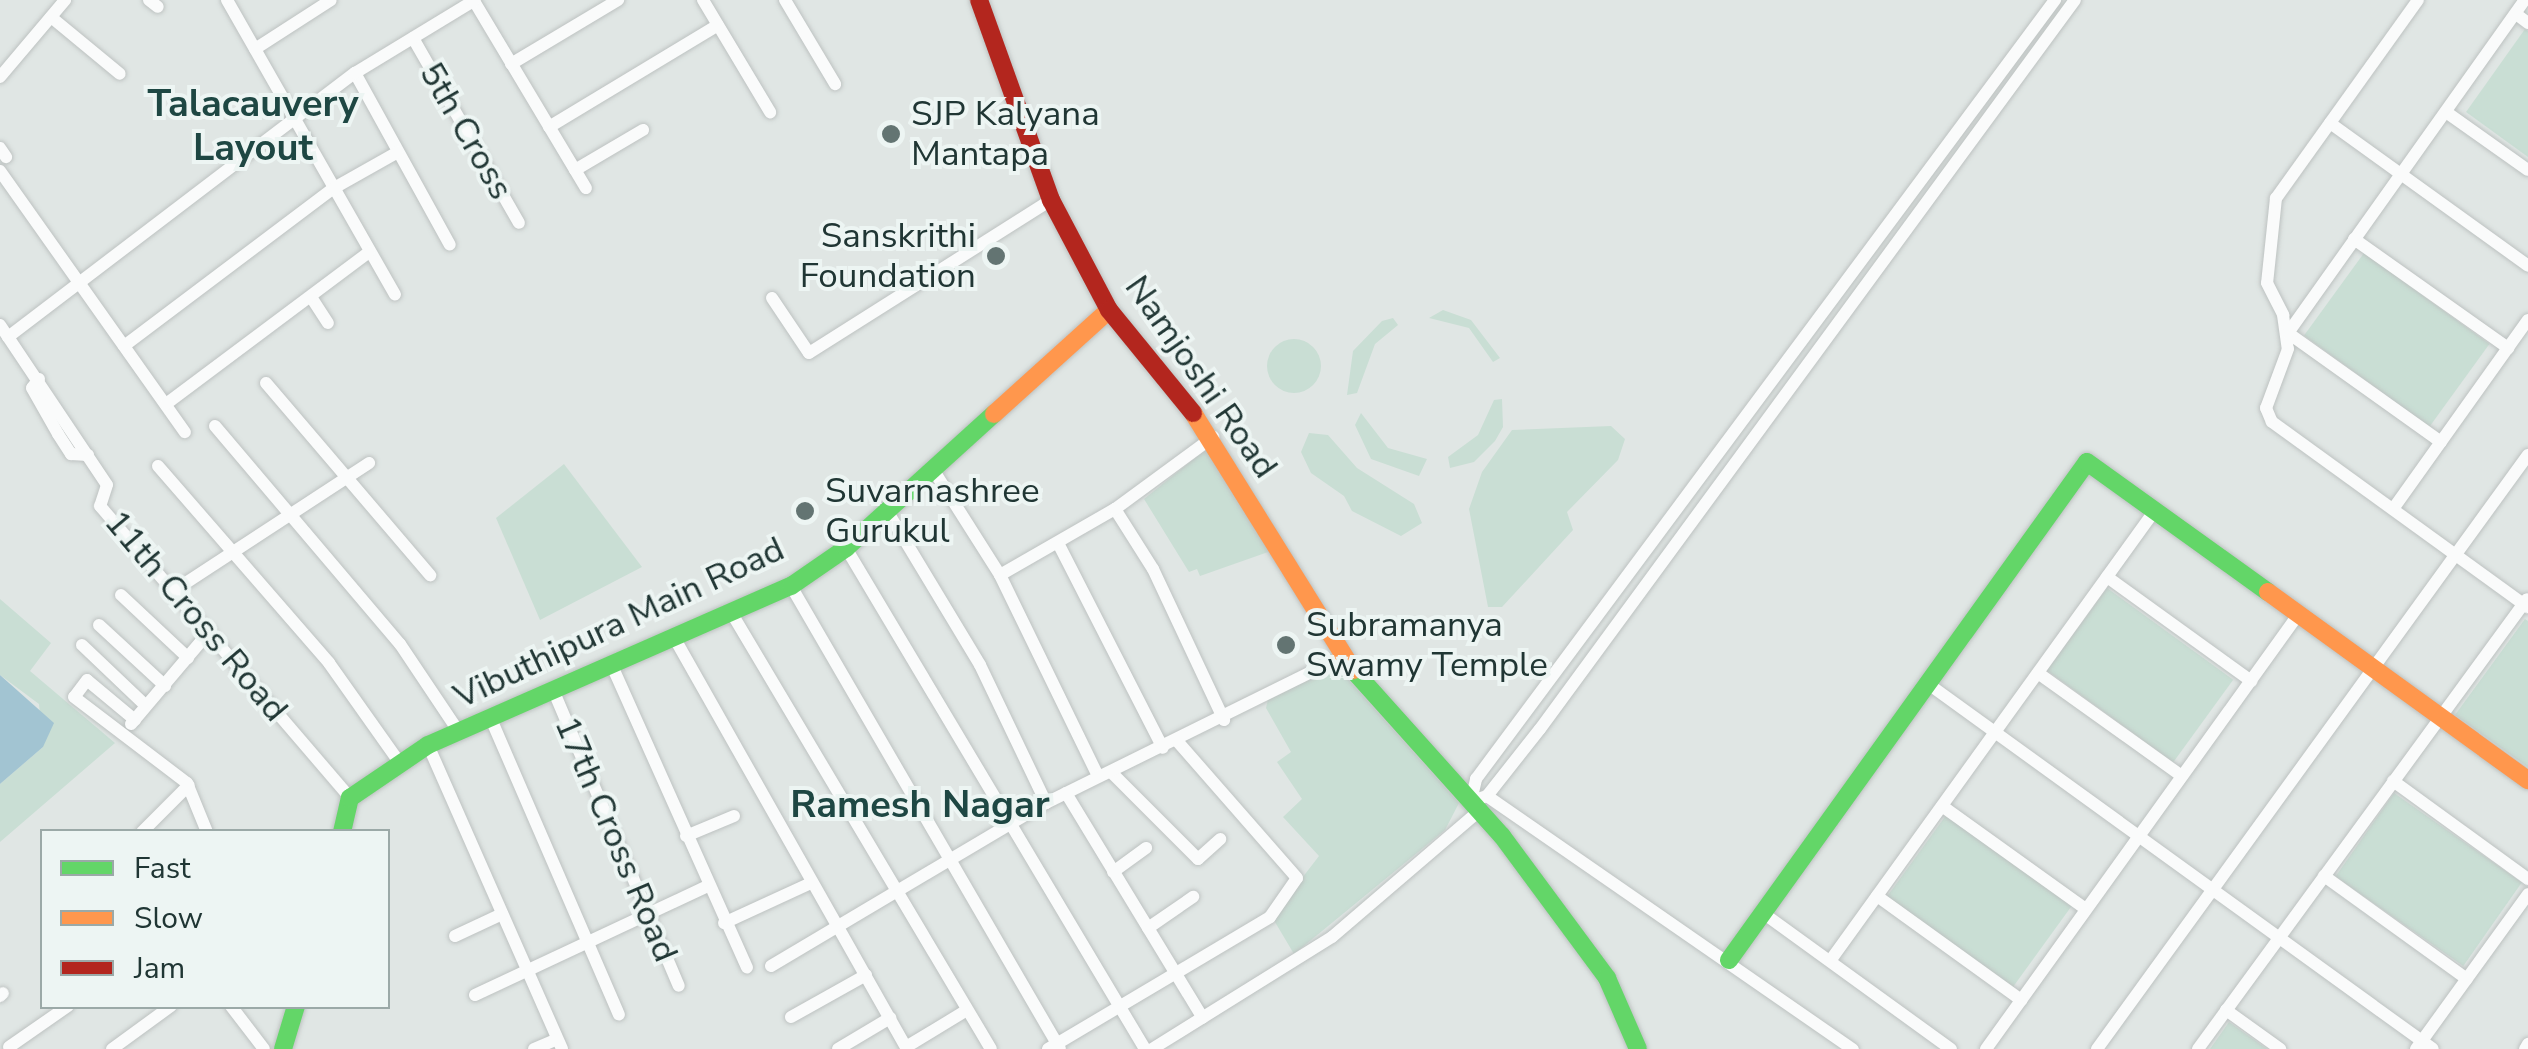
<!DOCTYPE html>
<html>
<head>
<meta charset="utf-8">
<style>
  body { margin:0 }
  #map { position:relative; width:2528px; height:1049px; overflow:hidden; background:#e0e6e4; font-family:"Nunito Sans",sans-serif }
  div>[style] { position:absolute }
  .green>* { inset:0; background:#c9ded4; transform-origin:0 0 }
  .round { border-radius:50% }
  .water>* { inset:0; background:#a2c4d2 }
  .roads { filter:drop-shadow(0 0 2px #bdc2c1) drop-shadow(0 0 2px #bdc2c1) }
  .street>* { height:12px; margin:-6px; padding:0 6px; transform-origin:6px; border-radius:6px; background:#fafbfb }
  .fast>* { height:18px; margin:-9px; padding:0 9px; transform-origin:9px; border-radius:9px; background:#63d668 }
  .slow>* { height:18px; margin:-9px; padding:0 9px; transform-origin:9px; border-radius:9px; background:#ff974d }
  .jam>* { height:18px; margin:-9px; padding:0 9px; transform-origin:9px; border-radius:9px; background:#b3261e }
  .dots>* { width:28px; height:28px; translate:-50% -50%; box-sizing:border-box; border:5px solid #edf5f3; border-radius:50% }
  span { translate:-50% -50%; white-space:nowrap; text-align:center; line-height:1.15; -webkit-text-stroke:8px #edf5f3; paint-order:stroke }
  .poi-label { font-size:35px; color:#203634 }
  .left { translate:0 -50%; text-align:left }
  .right { translate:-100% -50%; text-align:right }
  .street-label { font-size:35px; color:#203634 }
  .neighbourhood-label { font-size:38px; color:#1e4743; font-weight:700 }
  .legend { position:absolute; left:40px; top:829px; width:350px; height:180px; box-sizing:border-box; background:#edf5f3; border:2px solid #9ba9a7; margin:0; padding:12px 18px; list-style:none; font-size:30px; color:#203634 }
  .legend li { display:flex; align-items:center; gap:20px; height:50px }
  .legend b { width:50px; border:2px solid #9ba9a7 }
</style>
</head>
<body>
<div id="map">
  <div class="green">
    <i style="clip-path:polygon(2525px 29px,2528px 31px,2528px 157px,2466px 112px)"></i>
    <i style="left:2364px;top:253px;width:155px;height:102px;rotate:36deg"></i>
    <i style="clip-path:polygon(1443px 310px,1471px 320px,1500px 358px,1493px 362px,1469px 328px,1429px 318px)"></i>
    <i style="clip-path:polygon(1393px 318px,1398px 325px,1375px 344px,1357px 393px,1347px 395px,1353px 351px,1382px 321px)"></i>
    <i class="round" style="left:1267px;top:339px;width:54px;height:54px"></i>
    <i style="clip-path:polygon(1502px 399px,1503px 427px,1495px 441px,1474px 462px,1450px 468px,1448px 457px,1478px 435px,1494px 400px)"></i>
    <i style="clip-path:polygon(1361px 413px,1388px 448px,1427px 459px,1419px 476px,1371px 459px,1355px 425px)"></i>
    <i style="clip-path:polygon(1611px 426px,1625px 439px,1618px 460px,1567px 512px,1573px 530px,1502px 607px,1488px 607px,1469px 509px,1482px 472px,1512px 430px)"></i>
    <i style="clip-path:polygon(1309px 433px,1328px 435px,1357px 468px,1414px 504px,1422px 523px,1401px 536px,1352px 511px,1344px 496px,1311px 473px,1301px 452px)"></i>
    <i style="clip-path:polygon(1210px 446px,1271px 551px,1200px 576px,1197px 569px,1189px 572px,1144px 499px)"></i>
    <i style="clip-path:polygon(564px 464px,642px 567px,540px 620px,496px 518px)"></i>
    <i style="left:2107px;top:588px;width:156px;height:102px;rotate:36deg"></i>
    <i style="clip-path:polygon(0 599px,51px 643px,30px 671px,115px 743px,0 842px,0 784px,43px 747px,39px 704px,0 675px)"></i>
    <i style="clip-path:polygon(2525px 619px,2528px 621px,2528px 767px,2455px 715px)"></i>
    <i style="clip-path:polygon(1335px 665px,1459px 803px,1445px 830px,1294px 954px,1272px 917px,1319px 856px,1283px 817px,1302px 799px,1277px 762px,1291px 752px,1266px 708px,1269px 695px)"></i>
    <i style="left:2394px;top:793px;width:156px;height:102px;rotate:35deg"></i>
    <i style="left:1947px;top:814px;width:155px;height:102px;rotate:36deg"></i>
    <i style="clip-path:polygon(2229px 1022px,2267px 1049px,2210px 1049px)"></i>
  </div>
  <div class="water">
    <i style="clip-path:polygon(0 675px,54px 723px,43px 747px,0 784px)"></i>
  </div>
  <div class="roads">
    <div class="street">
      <i style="left:149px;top:0;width:11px;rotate:38deg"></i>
      <i style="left:227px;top:0;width:339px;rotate:60.3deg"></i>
      <i style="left:703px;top:0;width:131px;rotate:59.1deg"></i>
      <i style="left:785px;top:0;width:98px;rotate:59.2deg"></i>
      <i style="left:2418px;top:0;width:244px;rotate:125.6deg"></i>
      <i style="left:2276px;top:198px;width:85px;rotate:96deg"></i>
      <i style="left:2267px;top:283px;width:36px;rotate:63deg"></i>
      <i style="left:2283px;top:315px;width:34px;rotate:82deg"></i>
      <i style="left:2288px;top:349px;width:63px;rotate:110.4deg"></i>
      <i style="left:2266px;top:408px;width:15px;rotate:67deg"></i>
      <i style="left:2272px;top:422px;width:316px;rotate:35.9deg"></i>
      <i style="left:474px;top:1px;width:218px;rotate:59.1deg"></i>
      <i style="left:2516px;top:14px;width:15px;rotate:37deg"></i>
      <i style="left:51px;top:17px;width:89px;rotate:39.6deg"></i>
      <i style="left:413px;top:38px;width:213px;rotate:60.2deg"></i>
      <i style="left:255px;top:49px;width:90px;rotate:-32.8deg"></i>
      <i style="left:511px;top:64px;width:125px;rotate:-30.9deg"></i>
      <i style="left:355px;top:73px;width:196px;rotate:61.1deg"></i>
      <i style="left:0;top:77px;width:101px;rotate:-49.8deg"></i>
      <i style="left:2446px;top:112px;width:100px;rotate:35.3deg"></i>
      <i style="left:2330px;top:123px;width:244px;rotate:35.8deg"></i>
      <i style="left:549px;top:127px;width:197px;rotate:-31.1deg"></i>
      <i style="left:0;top:148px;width:11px;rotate:56deg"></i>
      <i style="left:575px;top:170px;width:79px;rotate:-30.5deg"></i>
      <i style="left:0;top:171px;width:320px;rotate:54.7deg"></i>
      <i style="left:2354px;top:239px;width:189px;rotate:35.3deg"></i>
      <i style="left:311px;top:297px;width:31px;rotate:57deg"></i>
      <i style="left:772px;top:298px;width:66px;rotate:56.1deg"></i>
      <i style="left:809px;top:353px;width:286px;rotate:-32.3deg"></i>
      <i style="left:0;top:325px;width:192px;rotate:56.2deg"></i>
      <i style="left:107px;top:485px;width:22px;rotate:108deg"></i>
      <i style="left:100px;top:506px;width:384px;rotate:49.4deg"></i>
      <i style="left:8px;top:337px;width:436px;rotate:-37.3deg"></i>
      <i style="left:355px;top:73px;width:140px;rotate:-31.3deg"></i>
      <i style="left:124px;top:346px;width:263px;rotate:-37deg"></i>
      <i style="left:334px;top:188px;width:73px;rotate:-29.4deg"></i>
      <i style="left:39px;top:379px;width:11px;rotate:128deg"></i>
      <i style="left:32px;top:388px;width:53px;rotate:60.5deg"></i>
      <i style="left:58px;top:434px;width:24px;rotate:57deg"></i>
      <i style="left:71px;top:454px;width:17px;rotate:3deg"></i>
      <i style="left:266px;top:383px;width:253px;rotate:49.5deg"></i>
      <i style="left:166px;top:404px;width:254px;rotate:-36.8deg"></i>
      <i style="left:215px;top:426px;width:286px;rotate:49.7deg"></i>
      <i style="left:400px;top:644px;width:106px;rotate:56.2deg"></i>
      <i style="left:2441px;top:442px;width:188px;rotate:-144.5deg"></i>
      <i style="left:2288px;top:333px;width:409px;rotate:-54.6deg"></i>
      <i style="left:158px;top:466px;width:261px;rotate:49deg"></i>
      <i style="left:329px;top:663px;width:121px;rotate:54.7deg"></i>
      <i style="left:934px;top:471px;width:123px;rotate:57.6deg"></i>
      <i style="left:1000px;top:575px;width:224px;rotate:64deg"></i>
      <i style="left:886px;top:509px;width:182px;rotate:58.9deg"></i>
      <i style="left:980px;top:665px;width:153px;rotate:64.4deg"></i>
      <i style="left:1115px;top:509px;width:71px;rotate:57.7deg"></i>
      <i style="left:1153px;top:569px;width:167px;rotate:64.8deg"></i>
      <i style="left:2393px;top:509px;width:232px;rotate:-54.5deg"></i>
      <i style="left:1058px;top:543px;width:230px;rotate:62.9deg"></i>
      <i style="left:846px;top:548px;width:583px;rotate:59.17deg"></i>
      <i style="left:1000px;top:575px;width:133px;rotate:-29.9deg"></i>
      <i style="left:1115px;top:509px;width:122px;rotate:-36.3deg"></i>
      <i style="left:2107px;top:577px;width:178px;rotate:35.8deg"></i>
      <i style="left:791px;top:586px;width:535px;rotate:59.84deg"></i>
      <i style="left:175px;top:590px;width:232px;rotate:-33.2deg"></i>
      <i style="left:121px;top:595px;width:92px;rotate:43.2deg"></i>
      <i style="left:731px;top:612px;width:508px;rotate:59.25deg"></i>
      <i style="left:99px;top:625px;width:90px;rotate:42.7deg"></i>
      <i style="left:675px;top:639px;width:471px;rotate:60.5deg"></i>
      <i style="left:82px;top:645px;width:88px;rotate:43.6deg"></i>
      <i style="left:613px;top:668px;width:328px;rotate:65.9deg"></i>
      <i style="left:2038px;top:673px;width:177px;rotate:35.6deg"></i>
      <i style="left:1927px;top:683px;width:624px;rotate:35.88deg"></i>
      <i style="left:554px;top:692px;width:319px;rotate:67deg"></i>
      <i style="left:491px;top:719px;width:322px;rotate:66.6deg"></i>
      <i style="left:135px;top:720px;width:62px;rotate:-140.2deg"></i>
      <i style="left:87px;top:680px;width:21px;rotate:127deg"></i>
      <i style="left:74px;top:697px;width:142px;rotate:37.3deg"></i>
      <i style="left:187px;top:783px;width:53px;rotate:67.8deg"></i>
      <i style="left:131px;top:724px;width:122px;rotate:-49.7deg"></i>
      <i style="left:428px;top:745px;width:332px;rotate:66.2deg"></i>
      <i style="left:1111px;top:772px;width:123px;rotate:45deg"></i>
      <i style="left:1198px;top:859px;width:30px;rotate:-42deg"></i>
      <i style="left:2393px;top:781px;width:167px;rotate:36deg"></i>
      <i style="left:1066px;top:793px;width:263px;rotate:58.7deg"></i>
      <i style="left:1487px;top:796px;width:445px;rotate:34.7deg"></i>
      <i style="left:1471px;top:801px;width:17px;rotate:-17deg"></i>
      <i style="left:1487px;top:796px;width:85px;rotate:-51.7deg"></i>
      <i style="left:1540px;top:729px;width:904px;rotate:-53.73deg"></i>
      <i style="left:1471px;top:801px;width:23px;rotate:-77deg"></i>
      <i style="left:1476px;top:779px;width:971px;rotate:-53.38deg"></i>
      <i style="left:1942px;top:806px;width:177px;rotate:35.6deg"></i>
      <i style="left:142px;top:832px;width:66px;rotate:-45deg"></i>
      <i style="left:686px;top:836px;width:52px;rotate:-22.6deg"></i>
      <i style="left:1113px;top:872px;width:41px;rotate:-36deg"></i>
      <i style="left:2324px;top:876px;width:176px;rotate:35.8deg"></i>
      <i style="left:1877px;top:896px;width:178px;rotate:35.8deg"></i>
      <i style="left:1763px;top:913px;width:232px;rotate:35.9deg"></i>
      <i style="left:724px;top:923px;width:96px;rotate:-24.7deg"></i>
      <i style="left:1148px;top:928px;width:55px;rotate:-34.6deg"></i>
      <i style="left:455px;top:936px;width:52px;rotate:-25.1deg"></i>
      <i style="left:1830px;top:961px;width:556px;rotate:-54.22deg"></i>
      <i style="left:771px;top:966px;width:320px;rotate:-30.7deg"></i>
      <i style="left:1046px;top:803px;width:329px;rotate:-26.3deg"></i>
      <i style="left:475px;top:995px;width:257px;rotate:-25.1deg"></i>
      <i style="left:0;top:996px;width:4px;rotate:-45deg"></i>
      <i style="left:231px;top:1006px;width:54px;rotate:52.5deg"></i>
      <i style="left:2226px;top:1010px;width:67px;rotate:35.8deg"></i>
      <i style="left:791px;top:1017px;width:86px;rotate:-29.2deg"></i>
      <i style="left:9px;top:1047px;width:72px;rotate:-34.8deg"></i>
      <i style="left:906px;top:1047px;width:71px;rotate:-31.2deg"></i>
      <i style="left:112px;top:1049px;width:73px;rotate:-36.1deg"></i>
      <i style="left:534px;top:1049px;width:25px;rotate:-23deg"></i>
      <i style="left:838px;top:1049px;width:61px;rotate:-30.8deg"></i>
      <i style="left:1048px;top:1049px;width:258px;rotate:-30.7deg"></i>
      <i style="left:1270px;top:917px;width:47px;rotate:-55.3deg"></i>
      <i style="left:1297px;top:878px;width:181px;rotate:-131.2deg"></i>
      <i style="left:1152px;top:1049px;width:212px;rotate:-31.9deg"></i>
      <i style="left:1332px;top:937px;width:195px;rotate:-40.6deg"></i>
      <i style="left:1986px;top:1049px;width:535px;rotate:-54.29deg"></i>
      <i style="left:2097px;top:1049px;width:734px;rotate:-54.04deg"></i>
      <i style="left:2198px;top:1049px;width:557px;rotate:-53.83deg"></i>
      <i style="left:2416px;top:1049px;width:191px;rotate:-54.1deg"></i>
      <i style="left:2525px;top:1049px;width:6px;rotate:-59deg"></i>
    </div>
    <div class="fast">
      <i style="left:1353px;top:670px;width:223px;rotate:48.1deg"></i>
      <i style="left:1502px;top:836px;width:177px;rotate:53.5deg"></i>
      <i style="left:1607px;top:978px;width:77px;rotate:66.4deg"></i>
      <i style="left:342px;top:832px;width:35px;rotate:-77deg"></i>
      <i style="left:350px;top:798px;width:94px;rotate:-34.2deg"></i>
      <i style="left:428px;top:745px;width:396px;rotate:-23.7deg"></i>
      <i style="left:791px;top:586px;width:67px;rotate:-34.6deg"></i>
      <i style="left:846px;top:548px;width:200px;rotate:-42.2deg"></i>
      <i style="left:1729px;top:960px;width:613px;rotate:-54.29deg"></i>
      <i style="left:2087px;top:462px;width:223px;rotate:35.7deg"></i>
      <i style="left:283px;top:1049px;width:45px;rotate:-73.2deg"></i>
    </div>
    <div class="slow">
      <i style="left:1193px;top:413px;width:303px;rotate:58.1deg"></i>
      <i style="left:994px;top:414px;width:155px;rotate:-42.1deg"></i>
      <i style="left:2268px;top:592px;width:321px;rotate:35.9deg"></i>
    </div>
    <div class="jam">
      <i style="left:979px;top:0;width:213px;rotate:70.2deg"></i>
      <i style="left:1051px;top:200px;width:124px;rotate:62.2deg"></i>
      <i style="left:1109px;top:310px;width:133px;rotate:50.8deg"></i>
    </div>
  </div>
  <div class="dots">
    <i style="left:891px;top:134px;background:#637472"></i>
    <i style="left:996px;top:256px;background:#637472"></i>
    <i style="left:805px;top:511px;background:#637472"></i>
    <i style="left:1286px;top:645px;background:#637472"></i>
  </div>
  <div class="poi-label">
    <span class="left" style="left:911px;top:134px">SJP Kalyana<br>Mantapa</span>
    <span class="right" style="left:976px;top:256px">Sanskrithi<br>Foundation</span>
    <span class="left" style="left:825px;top:511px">Suvarnashree<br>Gurukul</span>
    <span class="left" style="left:1306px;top:645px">Subramanya<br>Swamy Temple</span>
  </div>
  <div class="street-label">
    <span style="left:466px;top:131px;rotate:60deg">5th Cross</span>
    <span style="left:1201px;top:377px;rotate:55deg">Namjoshi Road</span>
    <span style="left:196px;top:616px;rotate:50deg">11th Cross Road</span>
    <span style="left:619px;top:623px;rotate:-25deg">Vibuthipura Main Road</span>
    <span style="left:616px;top:839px;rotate:67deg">17th Cross Road</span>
  </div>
  <div class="neighbourhood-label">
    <span style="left:253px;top:126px">Talacauvery<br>Layout</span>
    <span style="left:920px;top:805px">Ramesh Nagar</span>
  </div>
  <ul class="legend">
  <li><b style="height:12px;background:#63d668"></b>Fast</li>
  <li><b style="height:12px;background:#ff974d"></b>Slow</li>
  <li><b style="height:12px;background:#b3261e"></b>Jam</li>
  </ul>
</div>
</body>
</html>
